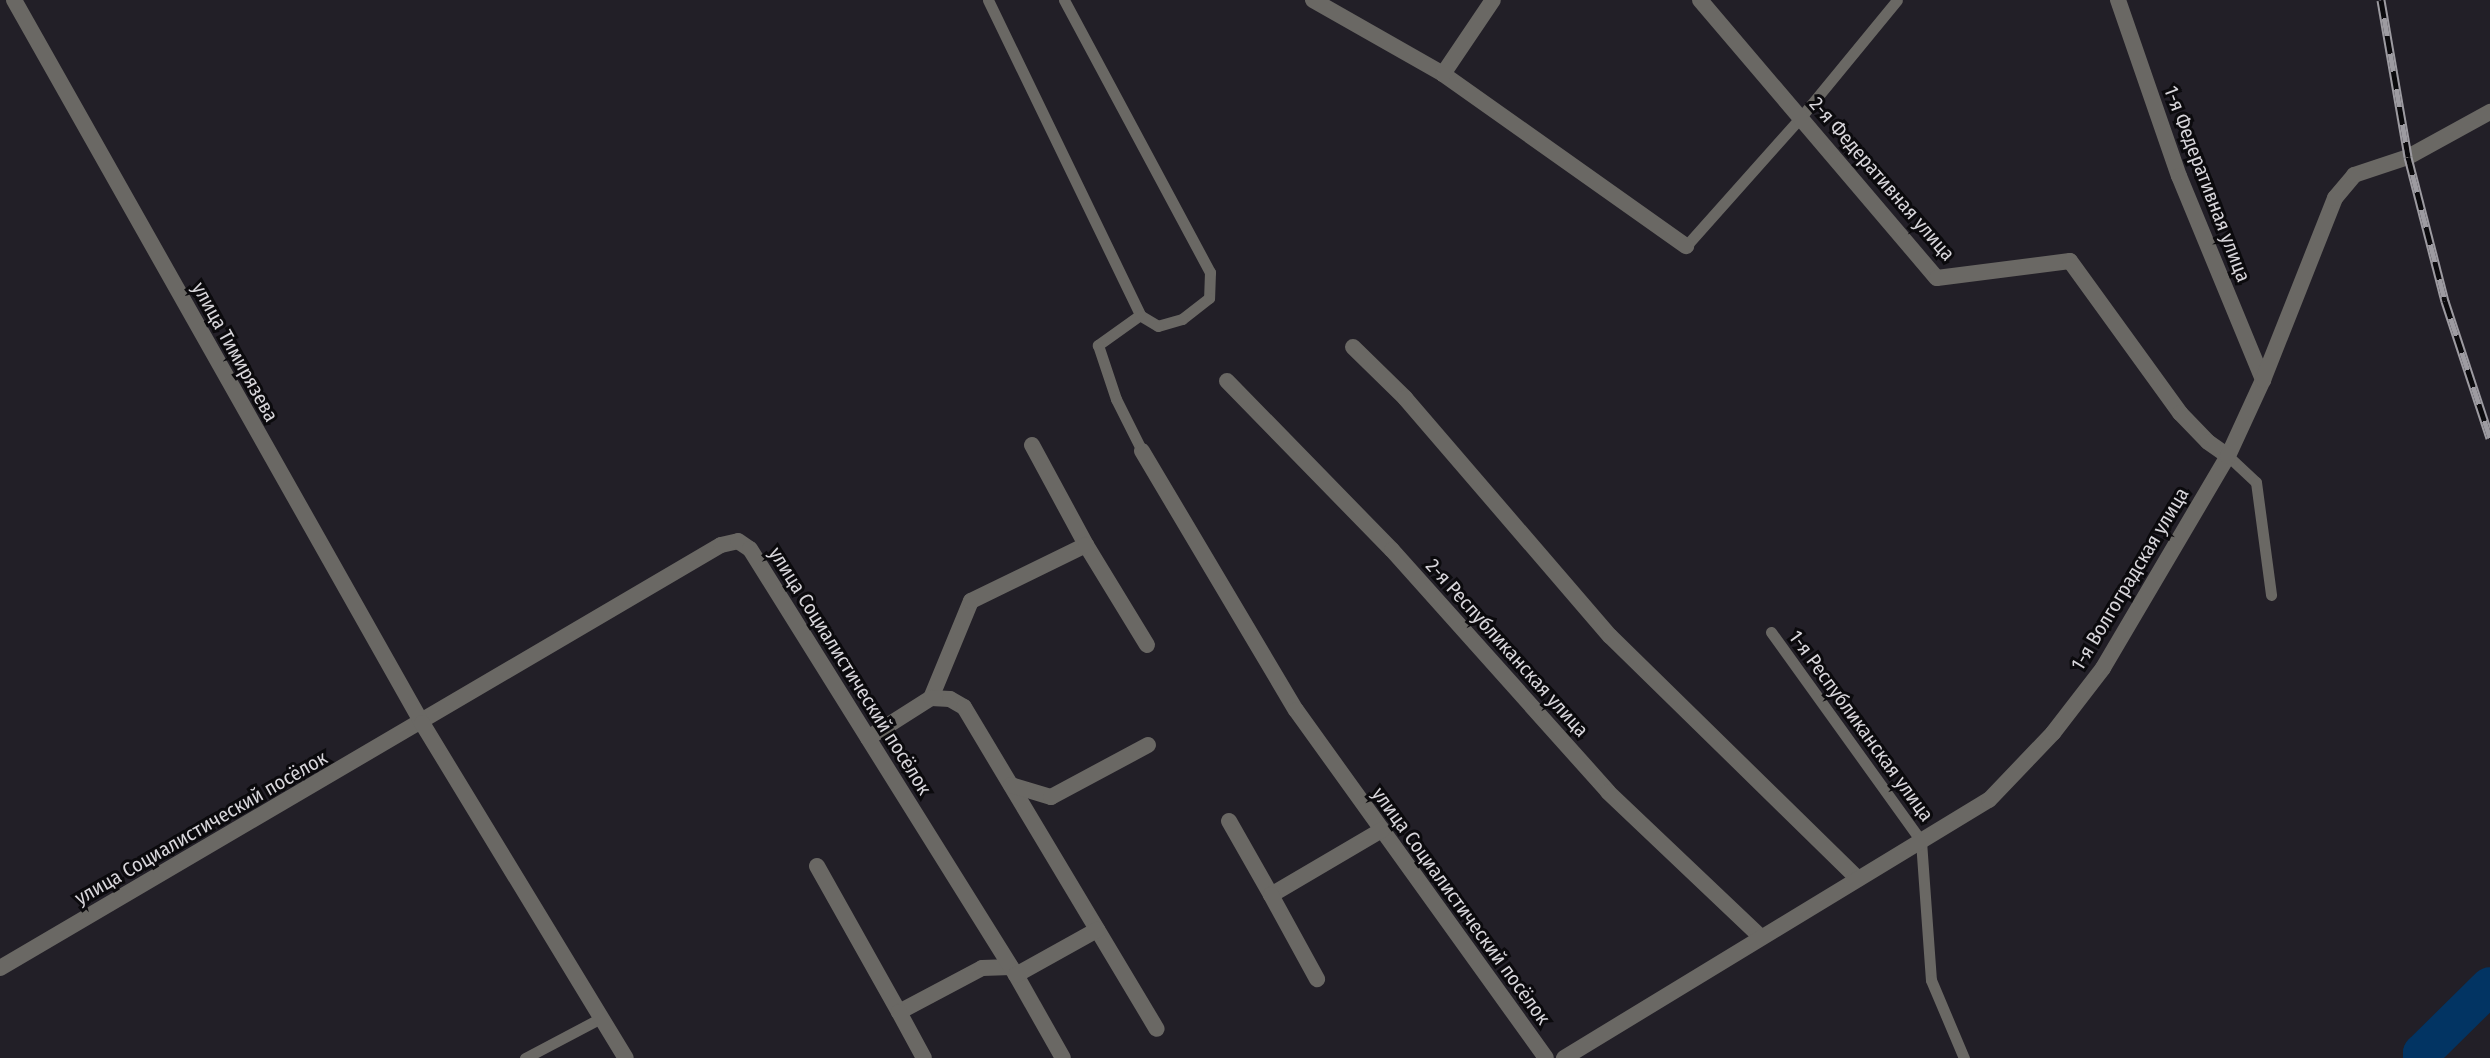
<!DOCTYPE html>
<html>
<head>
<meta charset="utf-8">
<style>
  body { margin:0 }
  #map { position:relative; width:2490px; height:1058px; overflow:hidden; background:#221f27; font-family:"Fira Sans Condensed",sans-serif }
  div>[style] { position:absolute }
  .river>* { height:38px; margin:-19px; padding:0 19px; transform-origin:19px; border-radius:19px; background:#023463 }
  .service>* { height:11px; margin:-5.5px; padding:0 5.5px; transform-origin:5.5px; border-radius:5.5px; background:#6a6864 }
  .minor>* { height:16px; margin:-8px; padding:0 8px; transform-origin:8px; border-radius:8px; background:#6a6864 }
  .tertiary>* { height:16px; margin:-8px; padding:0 8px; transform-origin:8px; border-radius:8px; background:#6a6864 }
  .rail>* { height:9px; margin-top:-4.5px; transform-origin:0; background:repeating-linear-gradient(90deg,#0b0a0d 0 18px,#9d9ba1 0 36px); box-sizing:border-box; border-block:2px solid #9d9ba1 }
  span { translate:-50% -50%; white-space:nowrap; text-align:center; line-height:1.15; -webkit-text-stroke:6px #0b0a0d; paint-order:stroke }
  .street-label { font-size:20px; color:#d8d6db }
</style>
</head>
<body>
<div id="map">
  <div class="river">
    <i style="left:2422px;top:1058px;width:5px;rotate:-90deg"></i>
    <i style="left:2422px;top:1053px;width:95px;rotate:-44.6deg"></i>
  </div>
  <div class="service">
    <i style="left:988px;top:0;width:350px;rotate:64.2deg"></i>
    <i style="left:1140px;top:315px;width:52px;rotate:144.5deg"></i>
    <i style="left:1098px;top:345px;width:57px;rotate:71.6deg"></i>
    <i style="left:1116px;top:399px;width:58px;rotate:63.4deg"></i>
    <i style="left:1064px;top:0;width:309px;rotate:61.8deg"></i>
    <i style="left:1210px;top:272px;width:26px;rotate:92deg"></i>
    <i style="left:1209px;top:298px;width:34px;rotate:142deg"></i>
    <i style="left:1182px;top:319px;width:25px;rotate:164deg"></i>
    <i style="left:1158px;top:326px;width:21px;rotate:-149deg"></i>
    <i style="left:1686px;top:246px;width:173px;rotate:-48.3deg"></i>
    <i style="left:1801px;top:117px;width:151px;rotate:-50.6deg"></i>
    <i style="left:2228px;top:456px;width:38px;rotate:43deg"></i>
    <i style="left:2256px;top:482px;width:114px;rotate:82.4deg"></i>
    <i style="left:1771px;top:632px;width:257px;rotate:54.3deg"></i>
    <i style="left:1921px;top:841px;width:139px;rotate:85.9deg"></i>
    <i style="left:1931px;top:980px;width:85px;rotate:67.1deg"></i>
    <i style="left:525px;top:1058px;width:86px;rotate:-27.8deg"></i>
  </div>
  <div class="minor">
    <i style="left:1313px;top:0;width:150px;rotate:29.6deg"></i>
    <i style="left:1443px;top:74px;width:298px;rotate:35.3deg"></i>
    <i style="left:1700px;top:0;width:365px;rotate:49.6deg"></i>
    <i style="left:1937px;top:278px;width:134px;rotate:-7.3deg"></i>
    <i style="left:2070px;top:261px;width:188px;rotate:54.1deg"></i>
    <i style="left:2180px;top:413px;width:40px;rotate:46deg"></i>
    <i style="left:2208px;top:442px;width:24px;rotate:35deg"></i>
    <i style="left:2118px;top:0;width:186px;rotate:70.9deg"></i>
    <i style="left:2179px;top:176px;width:221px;rotate:67.6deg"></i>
    <i style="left:1443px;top:74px;width:89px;rotate:-56deg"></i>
    <i style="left:1353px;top:347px;width:73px;rotate:44.4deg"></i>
    <i style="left:1405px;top:398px;width:314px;rotate:49.3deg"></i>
    <i style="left:1610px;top:636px;width:347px;rotate:44.4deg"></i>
    <i style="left:1227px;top:381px;width:236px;rotate:45.7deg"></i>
    <i style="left:1392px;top:550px;width:324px;rotate:48.2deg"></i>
    <i style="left:1608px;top:792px;width:211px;rotate:43.5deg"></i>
    <i style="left:1032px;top:445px;width:114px;rotate:61.6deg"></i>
    <i style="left:1142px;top:451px;width:301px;rotate:59.3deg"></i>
    <i style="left:1296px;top:710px;width:428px;rotate:54.3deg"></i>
    <i style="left:931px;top:698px;width:105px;rotate:-67.6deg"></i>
    <i style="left:971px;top:601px;width:128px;rotate:-26deg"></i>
    <i style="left:1086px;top:545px;width:117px;rotate:58.6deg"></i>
    <i style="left:868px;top:738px;width:75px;rotate:-32.4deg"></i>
    <i style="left:931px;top:698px;width:19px;rotate:3deg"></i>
    <i style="left:950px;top:699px;width:16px;rotate:30deg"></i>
    <i style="left:964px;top:707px;width:375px;rotate:59.1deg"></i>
    <i style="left:1011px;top:785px;width:42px;rotate:16.7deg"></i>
    <i style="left:1051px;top:797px;width:110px;rotate:-28.2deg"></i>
    <i style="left:1229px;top:821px;width:85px;rotate:60.4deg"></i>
    <i style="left:1271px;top:895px;width:129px;rotate:-30.4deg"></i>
    <i style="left:817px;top:866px;width:167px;rotate:60.7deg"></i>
    <i style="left:899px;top:1012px;width:94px;rotate:-27.9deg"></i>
    <i style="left:982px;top:968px;width:29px;rotate:-2deg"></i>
    <i style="left:1271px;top:895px;width:96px;rotate:61.3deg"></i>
    <i style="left:0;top:968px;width:836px;rotate:-30.4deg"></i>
    <i style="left:721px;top:545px;width:17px;rotate:-13deg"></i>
    <i style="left:738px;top:541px;width:14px;rotate:34deg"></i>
    <i style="left:750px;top:549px;width:502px;rotate:58.02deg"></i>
    <i style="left:1016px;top:975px;width:95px;rotate:60.5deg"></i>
    <i style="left:1016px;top:975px;width:93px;rotate:-29.1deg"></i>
    <i style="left:899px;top:1012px;width:52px;rotate:61.5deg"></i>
  </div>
  <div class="tertiary">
    <i style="left:14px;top:0;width:830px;rotate:60.56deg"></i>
    <i style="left:422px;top:723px;width:392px;rotate:58.7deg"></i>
    <i style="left:1564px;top:1058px;width:497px;rotate:-31.3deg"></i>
    <i style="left:1989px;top:800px;width:93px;rotate:-46.3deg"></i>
    <i style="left:2053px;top:733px;width:82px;rotate:-52.4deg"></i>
    <i style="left:2103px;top:668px;width:246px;rotate:-59.5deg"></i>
    <i style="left:2228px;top:456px;width:84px;rotate:-65.3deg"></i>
    <i style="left:2263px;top:380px;width:196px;rotate:-68.4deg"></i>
    <i style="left:2335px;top:198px;width:30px;rotate:-50deg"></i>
    <i style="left:2354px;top:175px;width:57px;rotate:-18.4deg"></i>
    <i style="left:2408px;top:157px;width:94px;rotate:-28.8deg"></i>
  </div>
  <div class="rail">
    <i style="left:2381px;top:0;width:159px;rotate:80.2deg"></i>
    <i style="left:2408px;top:157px;width:149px;rotate:75.6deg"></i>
    <i style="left:2445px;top:301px;width:144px;rotate:71.8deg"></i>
  </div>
  <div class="street-label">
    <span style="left:1882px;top:179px;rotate:49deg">2-я Федеративная улица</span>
    <span style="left:2207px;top:184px;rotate:69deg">1-я Федеративная улица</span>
    <span style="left:235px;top:352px;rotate:61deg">улица Тимирязева</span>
    <span style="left:2130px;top:579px;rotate:-59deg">1-я Волгоградская улица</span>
    <span style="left:1507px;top:648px;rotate:48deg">2-я Республиканская улица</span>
    <span style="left:850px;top:671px;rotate:58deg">улица Социалистический посёлок</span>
    <span style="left:1861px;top:726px;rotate:54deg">1-я Республиканская улица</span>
    <span style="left:201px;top:828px;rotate:-30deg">улица Социалистический посёлок</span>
    <span style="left:1461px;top:906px;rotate:54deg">улица Социалистический посёлок</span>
  </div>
</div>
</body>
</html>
